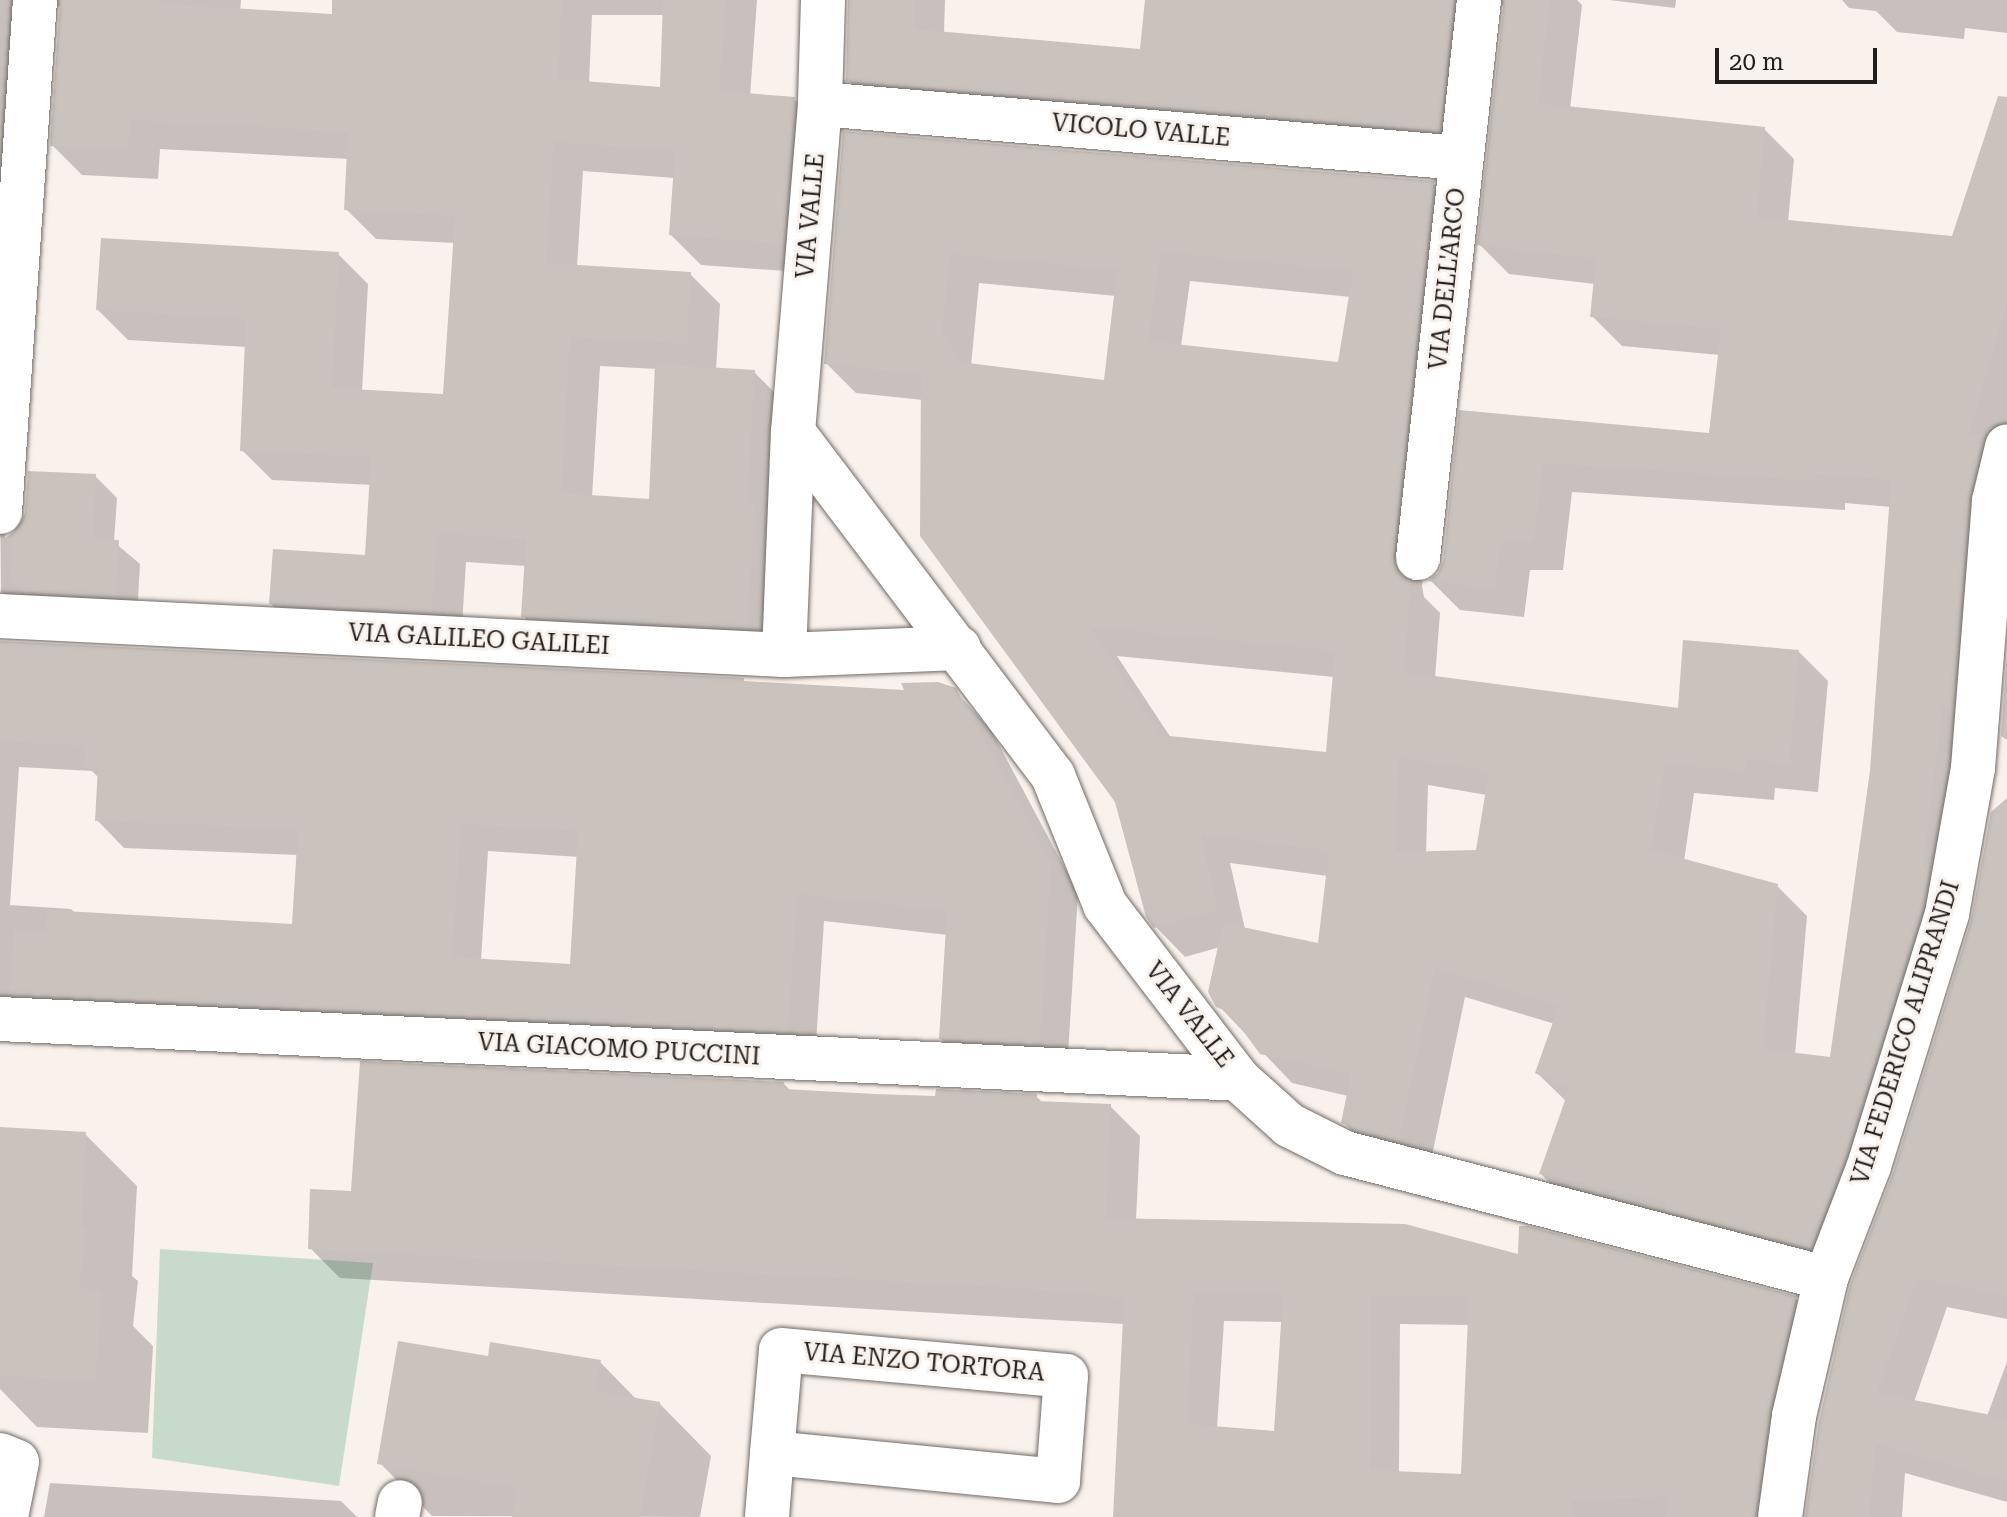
<!DOCTYPE html>
<html>
<head>
<meta charset="utf-8">
<style>
  body { margin:0 }
  #map { position:relative; width:2007px; height:1517px; overflow:hidden; background:#f9f1ec; font-family:"Roboto Serif",serif }
  div>[style] { position:absolute }
  .green>* { inset:0; background:#c8dbca }
  .shadow>* { inset:0; background:#0003 }
  .building>* { inset:0; background:#c9c2bd }
  .roads { filter:drop-shadow(0 0 2px #716b66) drop-shadow(0 0 2px #716b66) }
  .street>* { height:44px; margin:-22px; padding:0 22px; transform-origin:22px; border-radius:22px; background:#fff }
  span { translate:-50% -50%; white-space:nowrap; text-align:center; line-height:1.15; -webkit-text-stroke:6px #f9f1ec; paint-order:stroke }
  .street-label { font-size:24px; color:#211e1c }
  .scale { position:absolute; left:1715px; top:48px; width:162px; height:36px; box-sizing:border-box; border:4px solid #211e1c; border-top:0; padding-left:10px; font-size:24px; line-height:28px; white-space:nowrap; color:#211e1c; -webkit-text-stroke:6px #f9f1ec; paint-order:stroke }
</style>
</head>
<body>
<div id="map">
  <div class="green">
    <i style="clip-path:polygon(160px 1249px,373px 1263px,339px 1486px,152px 1458px)"></i>
  </div>
  <div class="shadow">
    <i style="clip-path:polygon(evenodd,0 0,241px 0,240px 11px,333px 16px,334px 0,757px 0,750px 96px,794px 99px,824px 129px,813px 273px,701px 265px,671px 235px,675px 178px,583px 171px,577px 267px,690px 274px,720px 304px,716px 370px,754px 372px,784px 402px,777px 657px,553px 646px,523px 616px,526px 566px,466px 562px,461px 642px,301px 634px,271px 604px,367px 557px,372px 485px,272px 480px,242px 450px,247px 347px,128px 340px,98px 310px,338px 254px,368px 284px,362px 392px,445px 396px,455px 243px,376px 239px,346px 209px,349px 159px,160px 149px,158px 179px,82px 175px,52px 145px,62px 6px,54px 7px,0 225px,0 0,592px 15px,665px 15px,662px 89px,589px 84px,592px 15px,0 0,600px 366px,657px 369px,651px 501px,592px 497px,600px 366px)"></i>
    <i style="clip-path:polygon(evenodd,852px 0,945px 0,944px 33px,1142px 51px,1147px 0,1577px 0,1582px 5px,1570px 109px,1764px 129px,1794px 159px,1788px 222px,1954px 239px,2007px 149px,2007px 492px,1982px 739px,1841px 1277px,1571px 1204px,1541px 1174px,1567px 1102px,1537px 1073px,1555px 1024px,1465px 997px,1429px 1170px,1373px 1152px,1343px 1122px,1348px 1096px,1292px 1083px,1218px 1005px,1220px 947px,1185px 957px,1155px 926px,1117px 801px,923px 400px,856px 393px,826px 363px,845px 133px,1433px 183px,1463px 213px,1422px 586px,1424px 597px,1440px 613px,1435px 678px,1680px 710px,1799px 652px,1828px 681px,1818px 792px,1775px 788px,1774px 800px,1694px 793px,1684px 861px,1777px 886px,1807px 916px,1795px 1055px,1832px 1059px,1872px 772px,1891px 507px,1845px 503px,1845px 510px,1572px 492px,1563px 570px,1530px 570px,1524px 617px,1460px 610px,1431px 581px,1439px 575px,1445px 561px,1461px 412px,1710px 435px,1720px 355px,1622px 346px,1592px 316px,1595px 284px,1509px 274px,1479px 244px,1506px 5px,1498px 7px,1469px 160px,878px 110px,848px 80px,852px 0,1190px 281px,1351px 297px,1340px 364px,1181px 346px,1190px 281px,852px 0,979px 283px,1116px 296px,1106px 382px,971px 366px,979px 283px,852px 0,1117px 656px,1335px 677px,1328px 755px,1171px 738px,1117px 656px,852px 0,1428px 785px,1487px 795px,1478px 852px,1426px 853px,1428px 785px,852px 0,1230px 863px,1328px 876px,1320px 945px,1245px 929px,1230px 863px)"></i>
    <i style="clip-path:polygon(1609px 0,1676px 0,1675px 8px)"></i>
    <i style="clip-path:polygon(1842px 0,2007px 0,2007px 33px,1965px 28px,1964px 39px,1897px 32px,1876px 11px,1849px 8px)"></i>
    <i style="clip-path:polygon(30px 473px,95px 476px,117px 498px,114px 542px,140px 564px,137px 617px,22px 612px,1px 591px,0 493px,7px 500px,5px 538px,23px 526px)"></i>
    <i style="clip-path:polygon(evenodd,0 642px,743px 680px,746px 683px,907px 692px,954px 690px,991px 730px,1078px 893px,1067px 1071px,969px 1067px,941px 1039px,948px 935px,824px 921px,815px 1059px,0 1025px,0 642px,19px 767px,92px 771px,99px 778px,97px 820px,124px 848px,298px 855px,293px 926px,76px 914px,71px 909px,10px 905px,19px 767px,0 642px,488px 851px,579px 857px,571px 966px,481px 960px,488px 851px)"></i>
    <i style="clip-path:polygon(2007px 801px,2007px 1319px,1947px 1307px,1914px 1402px,1987px 1416px,2007px 1362px,2007px 1502px,1905px 1473px,1902px 1517px,1807px 1517px,1895px 1174px)"></i>
    <i style="clip-path:polygon(evenodd,784px 1084px,791px 1091px,937px 1098px,1036px 1096px,1043px 1103px,1110px 1106px,1140px 1136px,1136px 1220px,1520px 1257px,1795px 1298px,1825px 1328px,1788px 1517px,1115px 1517px,1124px 1324px,340px 1278px,310px 1248px,353px 1193px,784px 1084px,1224px 1321px,1283px 1322px,1276px 1433px,1217px 1428px,1224px 1321px,784px 1084px,1400px 1324px,1470px 1325px,1462px 1476px,1399px 1473px,1400px 1324px)"></i>
    <i style="clip-path:polygon(0 1129px,85px 1134px,137px 1186px,132px 1276px,138px 1281px,133px 1326px,153px 1346px,148px 1433px,37px 1427px,0 1389px)"></i>
    <i style="clip-path:polygon(490px 1358px,600px 1362px,637px 1400px,659px 1403px,711px 1456px,700px 1517px,432px 1516px,380px 1463px)"></i>
    <i style="clip-path:polygon(50px 1483px,341px 1501px,357px 1517px,44px 1517px)"></i>
  </div>
  <div class="building">
    <i style="clip-path:polygon(60px 0,160px 0,159px 4px,332px 14px,332px 0,562px 0,558px 79px,660px 87px,663px 0,726px 0,719px 91px,795px 97px,783px 244px,669px 235px,675px 151px,554px 142px,546px 263px,691px 272px,687px 344px,570px 337px,561px 493px,649px 499px,655px 364px,755px 370px,747px 505px,755px 505px,747px 628px,521px 617px,526px 539px,437px 533px,432px 612px,269px 604px,273px 549px,365px 555px,371px 457px,240px 451px,246px 319px,96px 310px,101px 238px,339px 252px,332px 388px,443px 394px,455px 216px,344px 210px,348px 132px,130px 120px,128px 150px,50px 146px)"></i>
    <i style="clip-path:polygon(848px 0,915px 0,914px 29px,1140px 49px,1145px 0,1454px 0,1440px 131px,846px 81px)"></i>
    <i style="clip-path:polygon(evenodd,1504px 0,1550px 0,1538px 103px,1765px 127px,1757px 217px,1952px 236px,1998px 96px,2007px 97px,2007px 304px,1969px 433px,1987px 434px,1969px 499px,1952px 711px,1943px 706px,1923px 867px,1931px 860px,1923px 908px,1845px 1158px,1811px 1248px,1665px 1210px,1666px 1201px,1539px 1174px,1569px 1089px,1535px 1073px,1559px 1005px,1435px 968px,1399px 1141px,1341px 1123px,1351px 1074px,1260px 1054px,1229px 1012px,1216px 1007px,1208px 992px,1223px 923px,1318px 943px,1329px 851px,1201px 834px,1218px 910px,1154px 928px,1146px 917px,1115px 802px,920px 536px,921px 374px,824px 364px,843px 131px,1434px 181px,1393px 555px,1396px 569px,1411px 581px,1404px 672px,1678px 708px,1683px 640px,1799px 650px,1789px 764px,1746px 759px,1745px 771px,1665px 764px,1651px 850px,1778px 884px,1763px 1049px,1830px 1057px,1870px 771px,1891px 480px,1816px 474px,1815px 481px,1543px 463px,1534px 541px,1501px 541px,1495px 589px,1428px 581px,1438px 573px,1443px 561px,1459px 410px,1709px 433px,1721px 329px,1590px 317px,1596px 259px,1477px 245px,1504px 0,1161px 252px,1353px 271px,1338px 362px,1148px 341px,1161px 252px,1504px 0,950px 254px,1117px 270px,1104px 380px,960px 362px,942px 333px,950px 254px,1504px 0,1090px 627px,1335px 651px,1326px 752px,1160px 735px,1090px 627px,1504px 0,1399px 757px,1489px 771px,1476px 850px,1395px 852px,1399px 757px)"></i>
    <i style="clip-path:polygon(28px 471px,96px 474px,93px 539px,119px 540px,116px 597px,21px 592px,10px 579px,13px 533px,25px 514px)"></i>
    <i style="clip-path:polygon(evenodd,0 641px,744px 678px,744px 681px,904px 690px,901px 683px,938px 682px,956px 688px,1051px 863px,1040px 1044px,939px 1039px,947px 911px,797px 894px,788px 1032px,10px 994px,14px 930px,46px 932px,47px 910px,292px 924px,298px 829px,95px 821px,98px 767px,85px 767px,85px 746px,0 741px,0 641px,461px 824px,578px 831px,570px 964px,452px 957px,461px 824px)"></i>
    <i style="clip-path:polygon(2007px 655px,2007px 740px,2001px 736px)"></i>
    <i style="clip-path:polygon(2007px 798px,2007px 1296px,1917px 1278px,1877px 1393px,1986px 1414px,2007px 1422px,2007px 1482px,1876px 1444px,1869px 1517px,1805px 1517px,1819px 1421px,1850px 1285px,1893px 1173px,1971px 921px,1991px 812px)"></i>
    <i style="clip-path:polygon(evenodd,360px 1061px,784px 1082px,784px 1089px,875px 1094px,935px 1096px,936px 1089px,1037px 1094px,1037px 1101px,1111px 1104px,1106px 1218px,1405px 1224px,1518px 1254px,1519px 1226px,1528px 1226px,1796px 1296px,1770px 1410px,1756px 1517px,1666px 1517px,1668px 1497px,1572px 1500px,1571px 1517px,1113px 1517px,1124px 1298px,1032px 1289px,308px 1249px,310px 1189px,351px 1191px,360px 1061px,1194px 1292px,1283px 1293px,1274px 1431px,1187px 1424px,1194px 1292px,360px 1061px,1371px 1295px,1469px 1296px,1461px 1474px,1370px 1470px,1371px 1295px)"></i>
    <i style="clip-path:polygon(0 1127px,86px 1132px,81px 1227px,86px 1227px,80px 1288px,101px 1291px,96px 1381px,0 1376px)"></i>
    <i style="clip-path:polygon(398px 1341px,488px 1356px,490px 1342px,601px 1360px,595px 1391px,660px 1402px,640px 1517px,512px 1517px,517px 1488px,377px 1464px)"></i>
  </div>
  <div class="roads">
    <div class="street">
      <i style="left:823px;top:0;width:104px;rotate:91.7deg"></i>
      <i style="left:820px;top:104px;width:329px;rotate:94.7deg"></i>
      <i style="left:793px;top:432px;width:431px;rotate:52.9deg"></i>
      <i style="left:1053px;top:776px;width:139px;rotate:68deg"></i>
      <i style="left:1105px;top:905px;width:219px;rotate:52.6deg"></i>
      <i style="left:1238px;top:1079px;width:69px;rotate:42deg"></i>
      <i style="left:1289px;top:1125px;width:63px;rotate:26.6deg"></i>
      <i style="left:1345px;top:1153px;width:497px;rotate:14.6deg"></i>
      <i style="left:820px;top:104px;width:643px;rotate:4.82deg"></i>
      <i style="left:0;top:512px;width:513px;rotate:-86.09deg"></i>
      <i style="left:1418px;top:558px;width:561px;rotate:-83.76deg"></i>
      <i style="left:0;top:616px;width:785px;rotate:2.85deg"></i>
      <i style="left:784px;top:655px;width:175px;rotate:-2.3deg"></i>
      <i style="left:784px;top:655px;width:223px;rotate:-87.7deg"></i>
      <i style="left:0;top:1019px;width:1239px;rotate:2.77deg"></i>
      <i style="left:0;top:1455px;width:18px;rotate:22deg"></i>
      <i style="left:17px;top:1462px;width:56px;rotate:101.3deg"></i>
      <i style="left:397px;top:1517px;width:15px;rotate:-79deg"></i>
      <i style="left:767px;top:1517px;width:64px;rotate:-85.5deg"></i>
      <i style="left:772px;top:1453px;width:103px;rotate:-85deg"></i>
      <i style="left:781px;top:1350px;width:286px;rotate:5.2deg"></i>
      <i style="left:1066px;top:1376px;width:105px;rotate:94.4deg"></i>
      <i style="left:1058px;top:1481px;width:287px;rotate:-174.4deg"></i>
      <i style="left:1780px;top:1517px;width:102px;rotate:-82.1deg"></i>
      <i style="left:1794px;top:1416px;width:142px;rotate:-76.9deg"></i>
      <i style="left:1826px;top:1278px;width:120px;rotate:-69deg"></i>
      <i style="left:1869px;top:1166px;width:264px;rotate:-72.8deg"></i>
      <i style="left:1947px;top:914px;width:148px;rotate:-79.9deg"></i>
      <i style="left:1973px;top:768px;width:268px;rotate:-85.5deg"></i>
      <i style="left:1994px;top:501px;width:56px;rotate:-76.5deg"></i>
    </div>
  </div>
  <div class="street-label">
    <span style="left:1141px;top:131px;rotate:5deg">VICOLO VALLE</span>
    <span style="left:811px;top:216px;rotate:-85deg">VIA VALLE</span>
    <span style="left:1448px;top:279px;rotate:-84deg">VIA DELL'ARCO</span>
    <span style="left:479px;top:640px;rotate:3deg">VIA GALILEO GALILEI</span>
    <span style="left:1189px;top:1015px;rotate:52deg">VIA VALLE</span>
    <span style="left:1906px;top:1033px;rotate:-73deg">VIA FEDERICO ALIPRANDI</span>
    <span style="left:619px;top:1050px;rotate:3deg">VIA GIACOMO PUCCINI</span>
    <span style="left:924px;top:1363px;rotate:5deg">VIA ENZO TORTORA</span>
  </div>
  <div class="scale">20 m</div>
</div>
</body>
</html>
